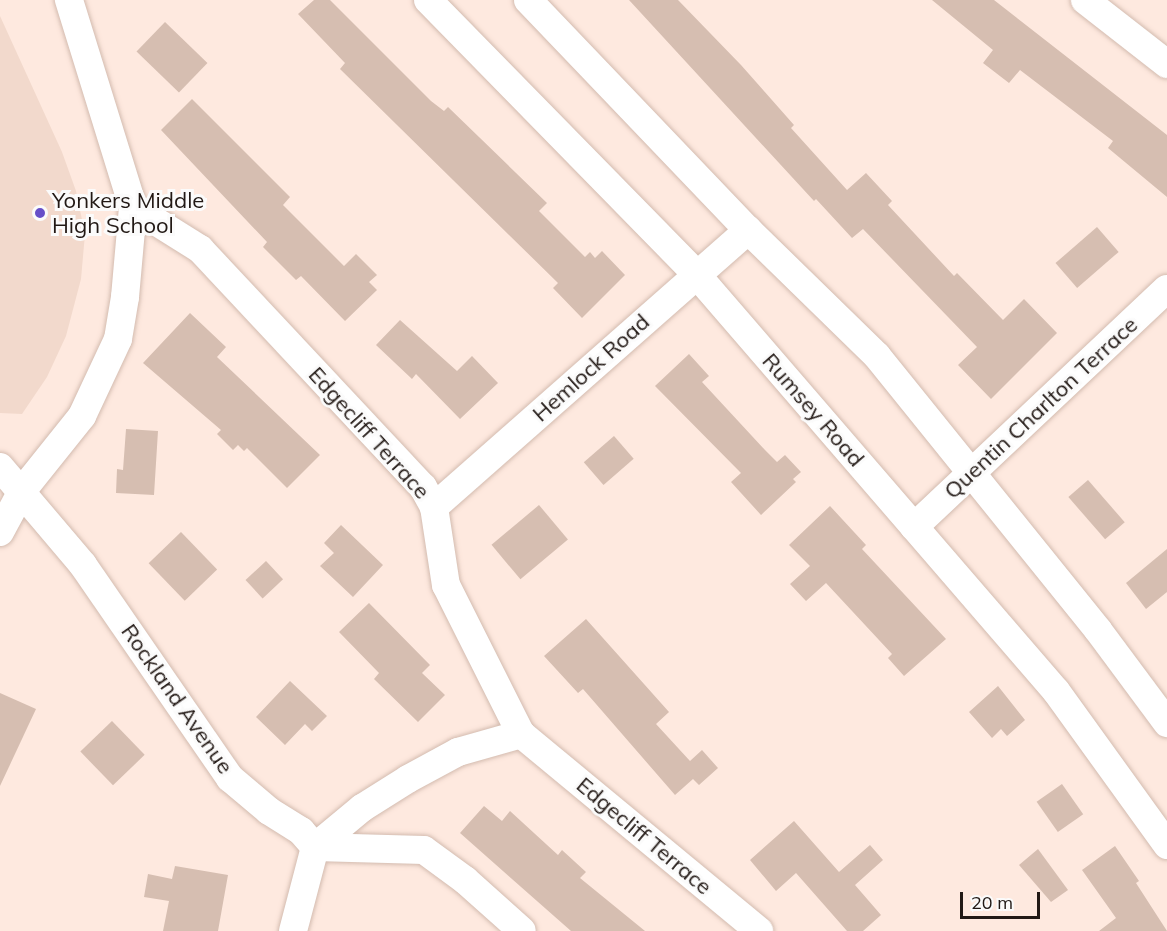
<!DOCTYPE html>
<html>
<head>
<meta charset="utf-8">
<style>
  body { margin:0 }
  #map { position:relative; width:1167px; height:931px; overflow:hidden; background:#fee9df; font-family:Mulish,sans-serif }
  div>[style] { position:absolute }
  .built>* { inset:0; background:#f2d9cc }
  .building>* { inset:0; background:#d6beb1; transform-origin:0 0 }
  .roads { filter:drop-shadow(0 0 2px #d3bbaf) drop-shadow(0 0 2px #d3bbaf) }
  .minor>* { height:28px; margin:-14px; padding:0 14px; transform-origin:14px; border-radius:14px; background:#fff }
  .dots>* { width:16px; height:16px; translate:-50% -50%; box-sizing:border-box; border:3px solid #fbfbfb; border-radius:50% }
  span { translate:-50% -50%; white-space:nowrap; text-align:center; line-height:1.15; -webkit-text-stroke:6px #fbfbfb; paint-order:stroke }
  .poi-label { font-size:22px; color:#221915 }
  .left { translate:0 -50%; text-align:left }
  .street-label { font-size:22px; color:#221915 }
  .scale { position:absolute; left:960px; top:892px; width:80px; height:27px; box-sizing:border-box; border:3px solid #221915; border-top:0; padding-left:8px; font-size:18px; line-height:21px; white-space:nowrap; color:#221915; -webkit-text-stroke:4px #fbfbfb; paint-order:stroke }
</style>
</head>
<body>
<div id="map">
  <div class="built">
    <i style="clip-path:polygon(0 16px,62px 152px,76px 191px,85px 234px,81px 279px,66px 336px,47px 377px,22px 414px,0 413px)"></i>
  </div>
  <div class="building">
    <i style="clip-path:polygon(314px 0,330px 0,431px 101px,444px 111px,448px 107px,547px 203px,539px 211px,585px 257px,590px 252px,595px 258px,602px 251px,625px 275px,582px 318px,553px 288px,558px 283px,340px 69px,345px 63px,298px 14px)"></i>
    <i style="clip-path:polygon(629px 0,678px 0,741px 65px,794px 125px,791px 128px,847px 190px,866px 173px,892px 201px,888px 205px,954px 276px,957px 273px,1003px 320px,1024px 299px,1057px 333px,991px 399px,958px 365px,977px 347px,863px 229px,852px 238px,816px 199px,814px 201px)"></i>
    <i style="clip-path:polygon(932px 0,994px 0,1167px 135px,1167px 197px,1108px 148px,1113px 141px,1020px 70px,1009px 83px,983px 63px,993px 50px)"></i>
    <i style="left:165px;top:22px;width:59px;height:41px;rotate:44deg"></i>
    <i style="clip-path:polygon(192px 99px,290px 197px,283px 205px,344px 266px,356px 254px,377px 275px,369px 282px,377px 290px,345px 321px,301px 276px,296px 280px,263px 247px,267px 242px,161px 130px)"></i>
    <i style="left:1097px;top:227px;width:33px;height:55px;rotate:49deg"></i>
    <i style="clip-path:polygon(190px 313px,226px 347px,217px 357px,320px 455px,287px 488px,247px 448px,244px 451px,238px 445px,233px 450px,217px 434px,221px 430px,143px 363px)"></i>
    <i style="clip-path:polygon(400px 320px,457px 371px,472px 356px,498px 383px,460px 419px,416px 374px,412px 379px,376px 345px)"></i>
    <i style="clip-path:polygon(689px 354px,709px 376px,702px 382px,765px 450px,777px 462px,785px 455px,801px 472px,793px 479px,796px 482px,761px 515px,731px 482px,741px 473px,655px 386px)"></i>
    <i style="clip-path:polygon(126px 429px,158px 431px,154px 495px,116px 493px,117px 469px,123px 470px)"></i>
    <i style="left:614px;top:436px;width:30px;height:40px;rotate:49deg"></i>
    <i style="left:1088px;top:480px;width:56px;height:26px;rotate:49deg"></i>
    <i style="left:539px;top:505px;width:45px;height:62px;rotate:50deg"></i>
    <i style="clip-path:polygon(830px 506px,866px 545px,862px 549px,946px 639px,904px 676px,888px 658px,892px 654px,826px 583px,806px 601px,790px 584px,810px 566px,789px 545px)"></i>
    <i style="clip-path:polygon(341px 525px,383px 565px,353px 597px,320px 566px,334px 553px,324px 543px)"></i>
    <i style="left:181px;top:532px;width:52px;height:45px;rotate:46deg"></i>
    <i style="clip-path:polygon(1167px 549px,1167px 592px,1146px 609px,1126px 583px)"></i>
    <i style="left:266px;top:561px;width:25px;height:28px;rotate:47deg"></i>
    <i style="clip-path:polygon(369px 603px,430px 665px,422px 673px,445px 695px,418px 722px,374px 679px,379px 673px,339px 632px)"></i>
    <i style="clip-path:polygon(586px 619px,669px 712px,656px 724px,690px 761px,702px 750px,718px 768px,699px 785px,693px 779px,675px 795px,583px 689px,578px 693px,544px 656px)"></i>
    <i style="clip-path:polygon(290px 681px,327px 716px,312px 731px,305px 724px,285px 745px,256px 717px)"></i>
    <i style="clip-path:polygon(998px 686px,1025px 720px,1007px 736px,1001px 729px,992px 738px,969px 712px)"></i>
    <i style="clip-path:polygon(0 693px,36px 709px,0 786px)"></i>
    <i style="left:112px;top:721px;width:47px;height:44px;rotate:46deg"></i>
    <i style="left:1062px;top:784px;width:37px;height:31px;rotate:55deg"></i>
    <i style="clip-path:polygon(484px 806px,502px 821px,510px 811px,558px 855px,562px 850px,586px 872px,580px 878px,645px 931px,571px 931px,460px 833px)"></i>
    <i style="clip-path:polygon(794px 821px,839px 872px,870px 845px,883px 860px,855px 885px,881px 915px,863px 931px,847px 931px,796px 873px,776px 891px,750px 860px)"></i>
    <i style="clip-path:polygon(1115px 846px,1139px 881px,1136px 883px,1167px 931px,1099px 931px,1116px 918px,1082px 870px)"></i>
    <i style="clip-path:polygon(1038px 849px,1068px 890px,1051px 902px,1019px 865px)"></i>
    <i style="clip-path:polygon(175px 866px,228px 875px,218px 931px,163px 931px,169px 901px,144px 897px,148px 874px,172px 879px)"></i>
  </div>
  <div class="roads">
    <div class="minor">
      <i style="left:428px;top:0;width:383px;rotate:45.6deg"></i>
      <i style="left:696px;top:274px;width:551px;rotate:49.2deg"></i>
      <i style="left:1056px;top:691px;width:190px;rotate:54.2deg"></i>
      <i style="left:528px;top:0;width:318px;rotate:46.3deg"></i>
      <i style="left:748px;top:230px;width:180px;rotate:44.3deg"></i>
      <i style="left:877px;top:356px;width:352px;rotate:51.1deg"></i>
      <i style="left:1098px;top:630px;width:116px;rotate:53.4deg"></i>
      <i style="left:1085px;top:0;width:104px;rotate:38deg"></i>
      <i style="left:133px;top:207px;width:79px;rotate:32.1deg"></i>
      <i style="left:200px;top:249px;width:326px;rotate:46.9deg"></i>
      <i style="left:423px;top:487px;width:23px;rotate:61deg"></i>
      <i style="left:434px;top:507px;width:79px;rotate:81.3deg"></i>
      <i style="left:446px;top:585px;width:167px;rotate:63.3deg"></i>
      <i style="left:521px;top:734px;width:309px;rotate:39.6deg"></i>
      <i style="left:0;top:467px;width:128px;rotate:49.7deg"></i>
      <i style="left:83px;top:565px;width:259px;rotate:55.4deg"></i>
      <i style="left:230px;top:778px;width:51px;rotate:40.2deg"></i>
      <i style="left:269px;top:811px;width:38px;rotate:32deg"></i>
      <i style="left:301px;top:831px;width:21px;rotate:49deg"></i>
      <i style="left:434px;top:507px;width:419px;rotate:-41.4deg"></i>
      <i style="left:914px;top:527px;width:347px;rotate:-43.3deg"></i>
      <i style="left:0;top:532px;width:47px;rotate:-61.8deg"></i>
      <i style="left:22px;top:491px;width:96px;rotate:-51.3deg"></i>
      <i style="left:82px;top:416px;width:85px;rotate:-64.9deg"></i>
      <i style="left:118px;top:339px;width:43px;rotate:-80.5deg"></i>
      <i style="left:125px;top:297px;width:90px;rotate:-84.9deg"></i>
      <i style="left:133px;top:207px;width:217px;rotate:-107.2deg"></i>
      <i style="left:315px;top:847px;width:61px;rotate:-39.7deg"></i>
      <i style="left:362px;top:808px;width:54px;rotate:-32.2deg"></i>
      <i style="left:408px;top:779px;width:57px;rotate:-28.4deg"></i>
      <i style="left:458px;top:752px;width:66px;rotate:-15.9deg"></i>
      <i style="left:315px;top:847px;width:109px;rotate:1.6deg"></i>
      <i style="left:424px;top:850px;width:51px;rotate:36.2deg"></i>
      <i style="left:465px;top:880px;width:76px;rotate:41.8deg"></i>
      <i style="left:293px;top:931px;width:87px;rotate:-75.3deg"></i>
    </div>
  </div>
  <div class="dots">
    <i style="left:40px;top:213px;background:#674fc8"></i>
  </div>
  <div class="poi-label">
    <span class="left" style="left:52px;top:213px">Yonkers Middle<br>High School</span>
  </div>
  <div class="street-label">
    <span style="left:591px;top:368px;rotate:-42deg">Hemlock Road</span>
    <span style="left:1041px;top:408px;rotate:-43deg">Quentin Charlton Terrace</span>
    <span style="left:813px;top:410px;rotate:49deg">Rumsey Road</span>
    <span style="left:369px;top:433px;rotate:48deg">Edgecliff Terrace</span>
    <span style="left:177px;top:699px;rotate:55deg">Rockland Avenue</span>
    <span style="left:644px;top:836px;rotate:40deg">Edgecliff Terrace</span>
  </div>
  <div class="scale">20 m</div>
</div>
</body>
</html>
